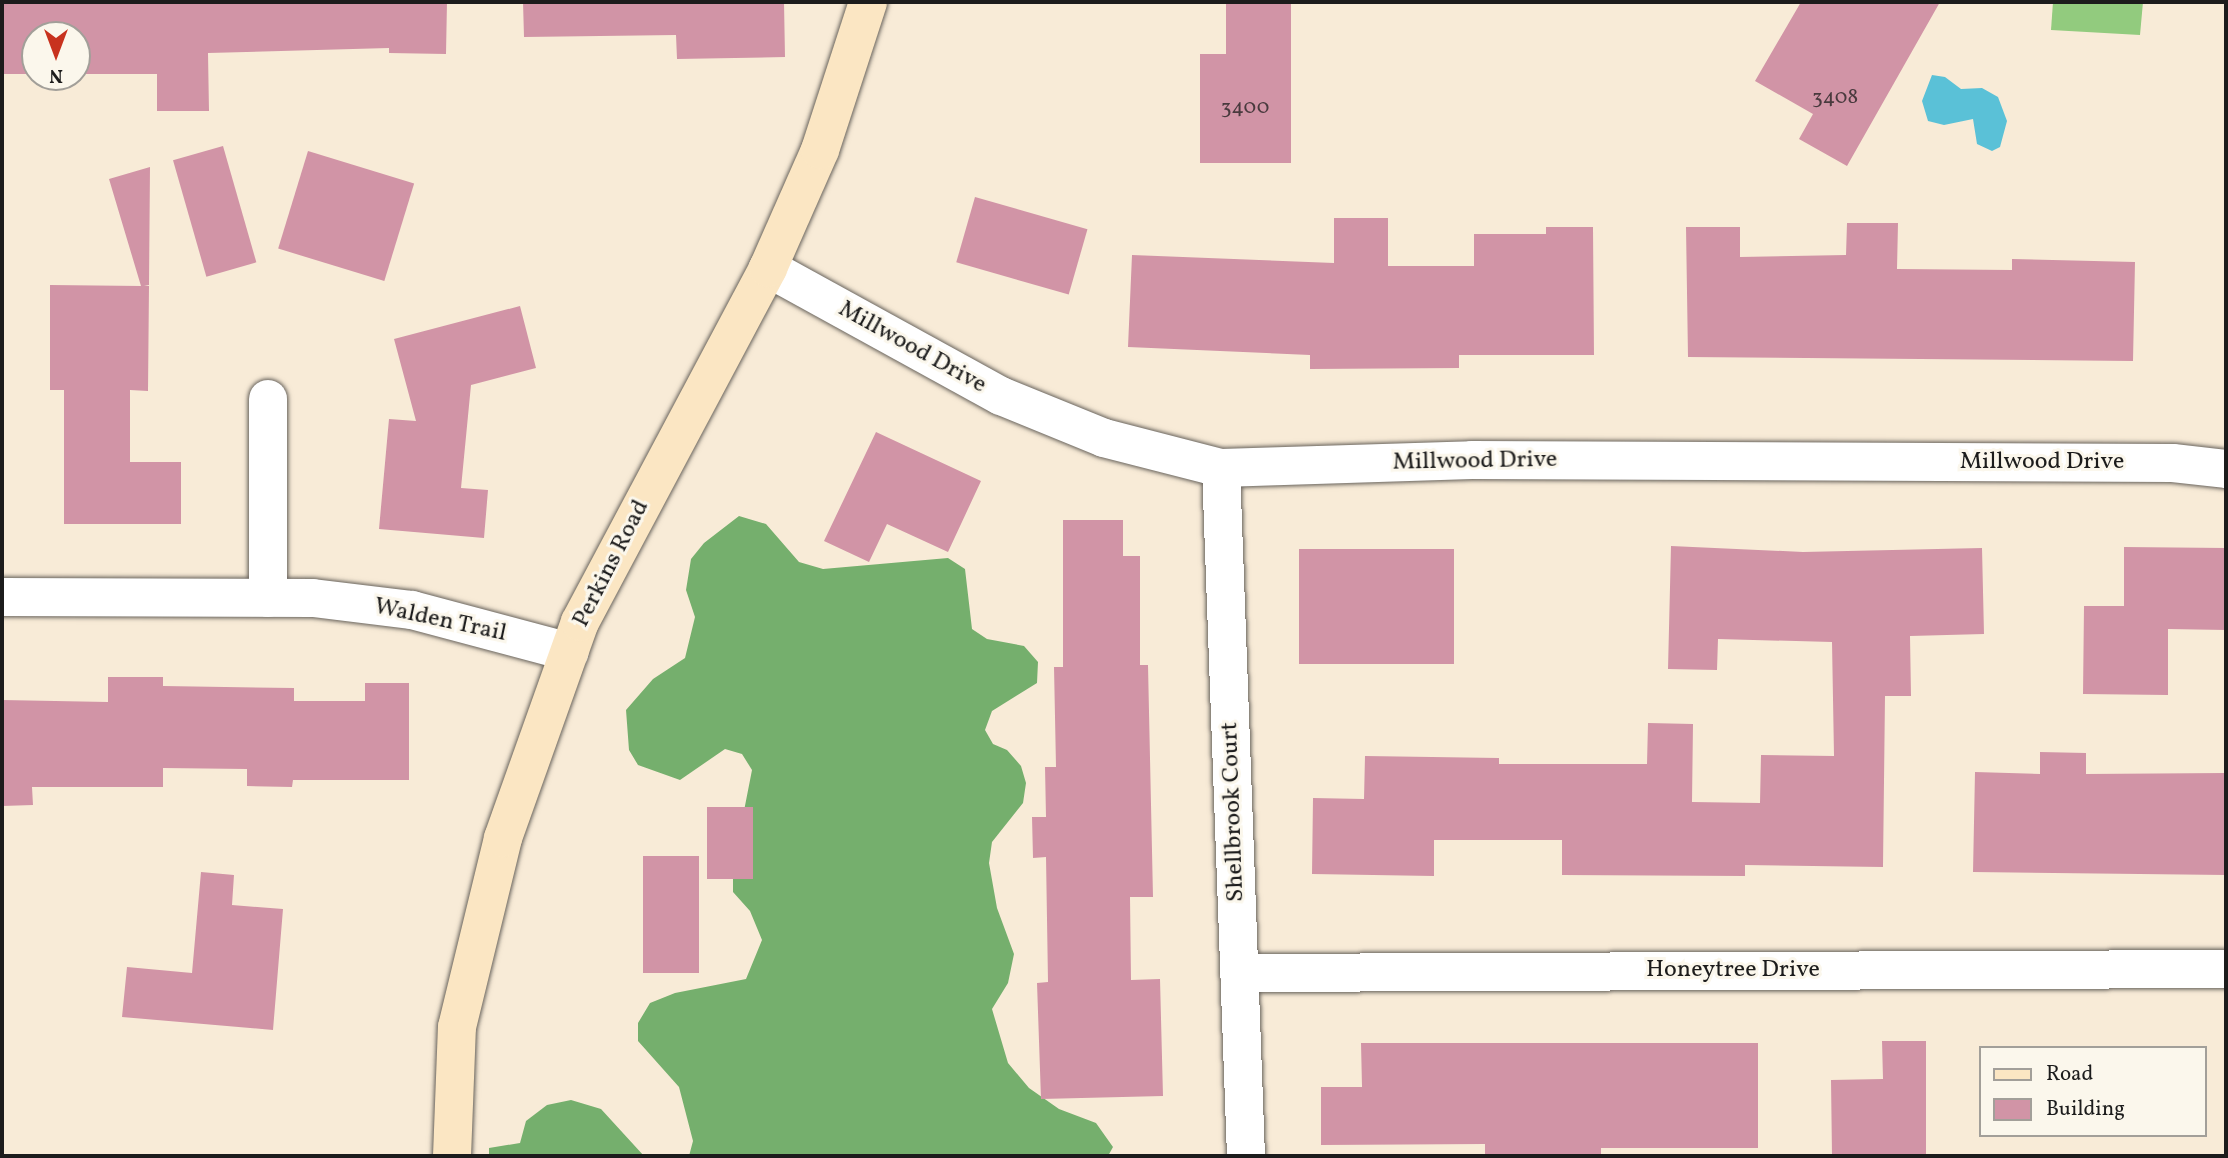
<!DOCTYPE html>
<html>
<head>
<meta charset="utf-8">
<style>
  body { margin:0 }
  #map { position:relative; width:2228px; height:1158px; overflow:hidden; background:#f8ebd7; font-family:Vollkorn,serif }
  div>[style] { position:absolute }
  .green>* { inset:0; background:#92cb7e }
  .forest>* { inset:0; background:#75af6d }
  .water>* { inset:0; background:#5ac1d7 }
  .building>* { inset:0; background:#d194a6; transform-origin:0 0 }
  .roads { filter:drop-shadow(0 0 2px #69645d) drop-shadow(0 0 2px #69645d) }
  .minor>* { height:38px; margin:-19px; padding:0 19px; transform-origin:19px; border-radius:19px; background:#fff }
  .secondary>* { height:38px; margin:-19px; padding:0 19px; transform-origin:19px; border-radius:19px; background:#fbe6c3 }
  span { translate:-50% -50%; white-space:nowrap; text-align:center; line-height:1.15; -webkit-text-stroke:6px #fbf7ec; paint-order:stroke }
  .number-label { font-size:21px; color:#493a3e }
  .number-label span { -webkit-text-stroke-width:0 }
  .street-label { font-size:24px; color:#1c1c1c }
  .frame { position:absolute; inset:0; border:4px solid #1c1c1c; pointer-events:none }
  .legend { position:absolute; left:1979px; top:1046px; width:228px; height:91px; box-sizing:border-box; background:#fbf7ec; border:2px solid #a29f99; margin:0; padding:9px 12px; list-style:none; font-size:21px; color:#1c1c1c }
  .legend li { display:flex; align-items:center; gap:14px; height:35px }
  .legend b { width:35px; border:2px solid #a29f99 }
  .north { position:absolute; left:21px; top:21px; width:70px; height:70px; box-sizing:border-box; background:#fbf7ec; border:2px solid #a29f99; border-radius:50%; rotate:180deg; font-size:19px; font-weight:700; line-height:28px; text-align:center; color:#1c1c1c }
  .north::after { content:''; display:block; margin:auto; width:24px; height:32px; background:#c8321e; clip-path:polygon(50% 0,100% 100%,50% 72%,0 100%) }
</style>
</head>
<body>
<div id="map">
  <div class="green">
    <i style="clip-path:polygon(2053px 2px,2143px 2px,2140px 35px,2051px 30px)"></i>
  </div>
  <div class="forest">
    <i style="clip-path:polygon(739px 516px,766px 524px,799px 562px,823px 569px,948px 558px,965px 569px,972px 629px,987px 639px,1024px 646px,1038px 662px,1037px 683px,992px 711px,985px 730px,993px 744px,1007px 750px,1021px 766px,1026px 783px,1023px 803px,992px 842px,989px 863px,997px 908px,1014px 954px,1008px 983px,992px 1009px,1008px 1063px,1029px 1088px,1059px 1109px,1096px 1123px,1113px 1147px,1108px 1156px,689px 1156px,693px 1141px,679px 1087px,638px 1041px,638px 1023px,650px 1003px,675px 993px,746px 979px,762px 940px,750px 911px,733px 892px,733px 867px,752px 770px,742px 754px,725px 749px,680px 780px,638px 765px,629px 750px,626px 710px,653px 679px,685px 658px,695px 617px,686px 590px,691px 559px,704px 543px)"></i>
    <i style="clip-path:polygon(571px 1100px,601px 1109px,644px 1156px,489px 1156px,489px 1148px,520px 1143px,526px 1121px,547px 1105px)"></i>
  </div>
  <div class="water">
    <i style="clip-path:polygon(1932px 75px,1945px 77px,1961px 89px,1982px 88px,1998px 97px,2007px 121px,2000px 147px,1992px 151px,1977px 144px,1973px 119px,1944px 125px,1928px 121px,1922px 101px)"></i>
  </div>
  <div class="building">
    <i style="clip-path:polygon(2px 2px,447px 2px,446px 54px,389px 53px,389px 48px,208px 53px,209px 111px,157px 111px,157px 74px,77px 74px,77px 35px,35px 35px,35px 74px,2px 74px)"></i>
    <i style="clip-path:polygon(523px 2px,784px 2px,785px 57px,677px 59px,676px 35px,524px 37px)"></i>
    <i style="clip-path:polygon(1226px 2px,1291px 2px,1291px 163px,1200px 163px,1200px 54px,1226px 54px)"></i>
    <i style="clip-path:polygon(1801px 2px,1940px 2px,1847px 166px,1799px 139px,1813px 114px,1755px 81px)"></i>
    <i style="left:223px;top:146px;width:121px;height:52px;rotate:74deg"></i>
    <i style="left:308px;top:151px;width:111px;height:102px;rotate:17deg"></i>
    <i style="clip-path:polygon(150px 167px,149px 285px,144px 286px,149px 286px,148px 391px,130px 390px,130px 462px,181px 462px,181px 524px,64px 524px,64px 390px,50px 390px,50px 285px,141px 286px,109px 179px)"></i>
    <i style="left:975px;top:197px;width:117px;height:68px;rotate:16deg"></i>
    <i style="clip-path:polygon(1334px 218px,1388px 218px,1388px 266px,1474px 266px,1474px 234px,1546px 234px,1546px 227px,1593px 227px,1594px 355px,1459px 355px,1459px 368px,1310px 369px,1310px 355px,1128px 347px,1132px 255px,1334px 263px)"></i>
    <i style="clip-path:polygon(1847px 223px,1898px 223px,1897px 269px,2012px 270px,2012px 259px,2135px 262px,2133px 361px,1688px 357px,1686px 227px,1740px 227px,1740px 257px,1846px 255px)"></i>
    <i style="clip-path:polygon(520px 306px,536px 368px,471px 385px,461px 488px,488px 490px,484px 538px,379px 529px,389px 419px,416px 421px,394px 339px)"></i>
    <i style="clip-path:polygon(876px 432px,981px 481px,948px 552px,887px 524px,869px 562px,824px 541px)"></i>
    <i style="clip-path:polygon(1063px 520px,1123px 520px,1123px 556px,1140px 556px,1140px 665px,1148px 665px,1153px 897px,1130px 897px,1131px 980px,1160px 979px,1163px 1096px,1041px 1099px,1037px 983px,1048px 982px,1046px 857px,1033px 858px,1032px 817px,1046px 817px,1045px 767px,1056px 767px,1054px 667px,1063px 667px)"></i>
    <i style="clip-path:polygon(1671px 546px,1803px 552px,1982px 548px,1984px 634px,1910px 636px,1911px 696px,1885px 696px,1883px 867px,1745px 865px,1745px 876px,1562px 875px,1562px 840px,1434px 840px,1434px 876px,1312px 874px,1313px 798px,1364px 799px,1365px 756px,1499px 758px,1499px 764px,1647px 764px,1648px 723px,1693px 724px,1692px 802px,1760px 803px,1761px 755px,1834px 756px,1832px 642px,1718px 639px,1717px 670px,1668px 669px)"></i>
    <i style="clip-path:polygon(2124px 547px,2226px 548px,2226px 630px,2168px 629px,2168px 695px,2083px 694px,2084px 606px,2124px 606px)"></i>
    <i style="left:1299px;top:549px;width:155px;height:115px"></i>
    <i style="clip-path:polygon(108px 677px,163px 677px,163px 686px,294px 688px,294px 701px,365px 701px,365px 683px,409px 683px,409px 780px,293px 780px,292px 787px,247px 786px,247px 769px,163px 768px,163px 787px,32px 787px,33px 805px,2px 806px,2px 700px,108px 702px)"></i>
    <i style="clip-path:polygon(2040px 752px,2086px 753px,2086px 774px,2226px 773px,2226px 875px,1973px 872px,1975px 772px,2040px 774px)"></i>
    <i style="left:753px;top:807px;width:72px;height:46px;rotate:90deg"></i>
    <i style="left:643px;top:856px;width:56px;height:117px"></i>
    <i style="clip-path:polygon(201px 872px,234px 875px,232px 905px,283px 909px,273px 1030px,122px 1017px,127px 967px,192px 973px)"></i>
    <i style="clip-path:polygon(1882px 1041px,1926px 1041px,1926px 1156px,1832px 1156px,1831px 1080px,1883px 1079px)"></i>
    <i style="clip-path:polygon(1361px 1043px,1758px 1043px,1758px 1148px,1601px 1148px,1601px 1156px,1485px 1156px,1485px 1144px,1321px 1145px,1321px 1087px,1362px 1087px)"></i>
  </div>
  <div class="roads">
    <div class="minor">
      <i style="left:768px;top:268px;width:266px;rotate:28.8deg"></i>
      <i style="left:1001px;top:396px;width:111px;rotate:22.2deg"></i>
      <i style="left:1104px;top:438px;width:121px;rotate:14.4deg"></i>
      <i style="left:1221px;top:468px;width:251px;rotate:-1.8deg"></i>
      <i style="left:1472px;top:460px;width:701px;rotate:0.25deg"></i>
      <i style="left:2173px;top:463px;width:53px;rotate:6.5deg"></i>
      <i style="left:268px;top:399px;width:199px;rotate:90deg"></i>
      <i style="left:1221px;top:468px;width:688px;rotate:87.92deg"></i>
      <i style="left:2px;top:597px;width:311px;rotate:0.2deg"></i>
      <i style="left:313px;top:598px;width:100px;rotate:6.9deg"></i>
      <i style="left:412px;top:610px;width:163px;rotate:14.9deg"></i>
      <i style="left:1239px;top:973px;width:987px;rotate:-0.23deg"></i>
    </div>
    <div class="secondary">
      <i style="left:452px;top:1156px;width:129px;rotate:-87.8deg"></i>
      <i style="left:457px;top:1027px;width:195px;rotate:-76.3deg"></i>
      <i style="left:503px;top:838px;width:229px;rotate:-70.4deg"></i>
      <i style="left:580px;top:622px;width:401px;rotate:-62deg"></i>
      <i style="left:768px;top:268px;width:129px;rotate:-66.2deg"></i>
      <i style="left:820px;top:150px;width:156px;rotate:-72deg"></i>
    </div>
  </div>
  <div class="number-label">
    <span style="left:1835px;top:98px">3408</span>
    <span style="left:1245px;top:108px">3400</span>
  </div>
  <div class="street-label">
    <span style="left:912px;top:348px;rotate:29deg">Millwood Drive</span>
    <span style="left:1475px;top:462px;rotate:-1deg">Millwood Drive</span>
    <span style="left:2042px;top:463px">Millwood Drive</span>
    <span style="left:612px;top:564px;rotate:-63deg">Perkins Road</span>
    <span style="left:440px;top:621px;rotate:12deg">Walden Trail</span>
    <span style="left:1234px;top:812px;rotate:-92deg">Shellbrook Court</span>
    <span style="left:1733px;top:971px">Honeytree Drive</span>
  </div>
  <div class="frame"></div>
  <ul class="legend">
  <li><b style="height:9px;background:#fbe6c3"></b>Road</li>
  <li><b style="height:19px;background:#d194a6"></b>Building</li>
  </ul>
  <div class="north">N</div>
</div>
</body>
</html>
